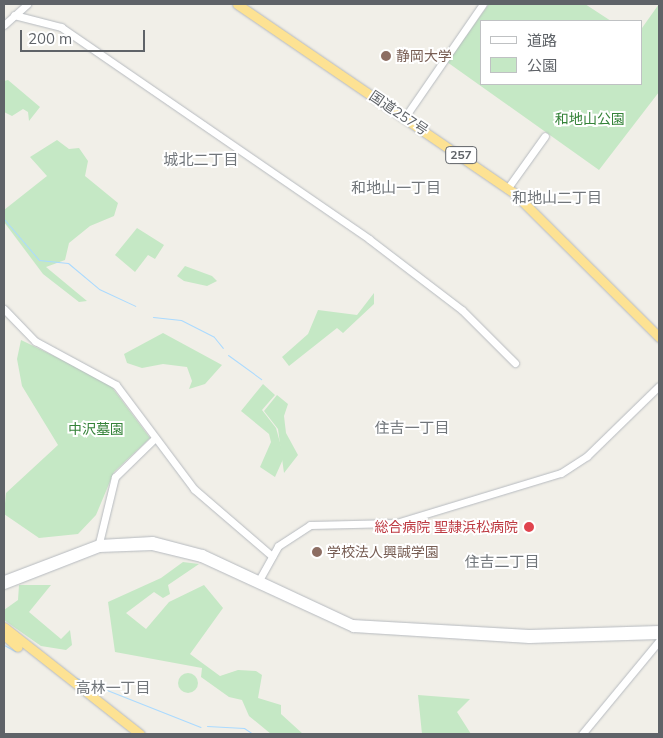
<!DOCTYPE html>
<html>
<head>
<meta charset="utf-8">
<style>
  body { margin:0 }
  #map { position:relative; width:663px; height:738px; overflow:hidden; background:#f1efe8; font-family:Mulish,"Noto Sans JP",sans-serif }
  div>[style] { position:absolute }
  .green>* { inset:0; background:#c5e8c5 }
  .round { border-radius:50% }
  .stream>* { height:1px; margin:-0.5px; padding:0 0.5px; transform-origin:0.5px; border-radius:0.5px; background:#aadaff }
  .roads { filter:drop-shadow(0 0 1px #b6babf) drop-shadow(0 0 1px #b6babf) }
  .secondary>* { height:7px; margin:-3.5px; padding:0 3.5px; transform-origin:3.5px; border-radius:3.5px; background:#fff }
  .highway>* { height:9px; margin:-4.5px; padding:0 4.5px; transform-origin:4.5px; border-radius:4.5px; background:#fde293 }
  .dots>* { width:14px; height:14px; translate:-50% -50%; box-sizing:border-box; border:2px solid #fff; border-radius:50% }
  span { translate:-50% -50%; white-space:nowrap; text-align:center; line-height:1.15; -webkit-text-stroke:4px #fff; paint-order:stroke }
  .shield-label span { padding:1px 4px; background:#fff; border:1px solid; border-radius:4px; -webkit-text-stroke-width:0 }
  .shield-label { font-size:12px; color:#5f6368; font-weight:700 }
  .education-label { font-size:14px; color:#785e54 }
  .left { translate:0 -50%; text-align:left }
  .street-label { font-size:14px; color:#5f6368 }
  .park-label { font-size:14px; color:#348238 }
  .health-label { font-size:14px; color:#be3a42 }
  .right { translate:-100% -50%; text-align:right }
  .neighbourhood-label { font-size:15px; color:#70757a }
  .frame { position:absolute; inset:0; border:5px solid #5f6368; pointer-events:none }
  .legend { position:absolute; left:480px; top:20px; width:162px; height:65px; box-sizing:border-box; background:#fff; border:1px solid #bfc1c3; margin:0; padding:6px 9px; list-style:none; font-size:15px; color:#5f6368 }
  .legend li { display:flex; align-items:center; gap:10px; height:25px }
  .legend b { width:25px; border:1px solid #bfc1c3 }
  .scale { position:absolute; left:20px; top:30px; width:125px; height:22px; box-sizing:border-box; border:2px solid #5f6368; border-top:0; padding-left:6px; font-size:15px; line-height:18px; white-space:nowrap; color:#5f6368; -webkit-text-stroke:4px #fff; paint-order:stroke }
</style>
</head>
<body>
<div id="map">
  <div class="green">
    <i style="clip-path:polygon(489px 4px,585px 4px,611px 21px,482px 21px,482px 84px,642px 84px,642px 28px,659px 4px,659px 92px,599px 170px,447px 62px)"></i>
    <i style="clip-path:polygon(8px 80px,40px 107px,29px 121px,28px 112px,23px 109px,12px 116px,4px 112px,4px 81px)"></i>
    <i style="clip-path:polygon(57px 140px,69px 149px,79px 148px,88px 161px,85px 176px,118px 203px,114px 216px,90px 226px,69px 243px,65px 260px,46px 267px,87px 301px,79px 302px,43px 274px,4px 222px,4px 210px,47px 176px,30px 157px)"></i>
    <i style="clip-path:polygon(137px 228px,164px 245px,155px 259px,148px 255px,135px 272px,115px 255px)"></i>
    <i style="clip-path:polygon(185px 266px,212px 276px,217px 281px,207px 286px,184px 281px,177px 276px)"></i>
    <i style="clip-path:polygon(374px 293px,374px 304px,343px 333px,337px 328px,289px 366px,282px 357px,308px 334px,318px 310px,357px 315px)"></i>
    <i style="clip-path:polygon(163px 333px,222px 365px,205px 384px,189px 389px,192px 381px,187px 367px,163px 364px,142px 368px,127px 363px,124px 354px)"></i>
    <i style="clip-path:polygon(21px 340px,108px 382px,150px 438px,114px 472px,96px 515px,78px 534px,39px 538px,4px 514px,6px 493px,58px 445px,22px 386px,17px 359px)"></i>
    <i style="clip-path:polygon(263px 384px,275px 395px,262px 410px,276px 428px,284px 457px,275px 477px,260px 467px,271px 442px,269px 434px,241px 411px)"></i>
    <i style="clip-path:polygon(277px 395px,288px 404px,284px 416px,286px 433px,298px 455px,284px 473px,278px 429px,264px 411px)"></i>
    <i style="clip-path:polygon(183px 562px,199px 564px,168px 585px,170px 594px,163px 598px,154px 592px,126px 613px,146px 629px,169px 602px,204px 585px,223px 608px,190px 654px,220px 676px,238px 670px,256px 671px,262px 675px,258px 698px,281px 705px,281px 714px,303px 734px,271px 734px,249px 716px,242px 700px,229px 697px,201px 677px,202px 668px,115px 652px,108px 602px,161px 578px)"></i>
    <i style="clip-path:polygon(19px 585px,51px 585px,29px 612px,61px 639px,70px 630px,72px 645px,66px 650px,41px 646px,4px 620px,4px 610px,18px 600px)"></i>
    <i class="round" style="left:178px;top:673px;width:20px;height:20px"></i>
    <i style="clip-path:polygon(418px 695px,470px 699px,457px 712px,471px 734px,422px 734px)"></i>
  </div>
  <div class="stream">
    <i style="left:4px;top:219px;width:54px;rotate:49.5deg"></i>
    <i style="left:39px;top:260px;width:29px;rotate:6deg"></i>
    <i style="left:68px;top:263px;width:40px;rotate:40deg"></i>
    <i style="left:99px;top:289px;width:40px;rotate:25deg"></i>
    <i style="left:153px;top:317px;width:28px;rotate:6deg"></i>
    <i style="left:181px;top:320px;width:37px;rotate:27deg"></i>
    <i style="left:214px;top:337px;width:14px;rotate:51deg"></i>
    <i style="left:228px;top:355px;width:41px;rotate:36deg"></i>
    <i style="left:4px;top:645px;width:13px;rotate:29deg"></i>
    <i style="left:74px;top:677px;width:136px;rotate:21.6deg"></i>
    <i style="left:207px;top:726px;width:37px;rotate:3deg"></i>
    <i style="left:244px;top:728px;width:11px;rotate:34deg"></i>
  </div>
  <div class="roads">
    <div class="secondary">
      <i style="left:14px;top:15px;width:49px;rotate:14.3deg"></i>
      <i style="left:61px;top:27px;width:374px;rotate:34.5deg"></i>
      <i style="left:369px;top:239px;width:117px;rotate:37.4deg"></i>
      <i style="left:462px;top:310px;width:75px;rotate:45deg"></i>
      <i style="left:4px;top:25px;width:31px;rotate:-42deg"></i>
      <i style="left:405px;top:117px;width:137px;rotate:-55.4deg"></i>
      <i style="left:507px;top:189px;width:65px;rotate:-54.4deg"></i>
      <i style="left:4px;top:309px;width:45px;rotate:45.9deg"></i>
      <i style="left:35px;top:341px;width:92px;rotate:28.5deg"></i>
      <i style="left:116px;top:385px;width:130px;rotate:53.1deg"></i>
      <i style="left:194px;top:489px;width:103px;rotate:40.7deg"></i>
      <i style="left:99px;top:543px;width:68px;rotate:-76.4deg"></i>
      <i style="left:115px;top:477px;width:56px;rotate:-44.3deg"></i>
      <i style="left:4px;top:579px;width:102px;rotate:-20.8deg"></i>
      <i style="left:99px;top:543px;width:53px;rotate:-3.2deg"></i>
      <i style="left:152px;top:540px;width:52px;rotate:14.6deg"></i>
      <i style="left:202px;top:553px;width:166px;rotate:25deg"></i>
      <i style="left:352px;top:623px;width:177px;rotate:3.2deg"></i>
      <i style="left:529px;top:633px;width:130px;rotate:-1.8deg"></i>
      <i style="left:258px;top:582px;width:41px;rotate:-60.9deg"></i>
      <i style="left:278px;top:546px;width:38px;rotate:-33deg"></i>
      <i style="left:310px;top:525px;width:86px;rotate:-1.3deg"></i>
      <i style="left:396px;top:523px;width:172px;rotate:-16.9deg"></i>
      <i style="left:561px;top:473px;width:31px;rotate:-33deg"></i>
      <i style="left:587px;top:456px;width:100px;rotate:-44.2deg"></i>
      <i style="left:4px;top:585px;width:102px;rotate:-21.3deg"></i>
      <i style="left:99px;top:548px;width:53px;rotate:-2.2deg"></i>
      <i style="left:152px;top:546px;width:50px;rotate:13.8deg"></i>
      <i style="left:201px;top:558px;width:167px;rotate:24.7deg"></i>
      <i style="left:353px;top:628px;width:176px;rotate:3.6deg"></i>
      <i style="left:529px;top:639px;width:130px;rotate:-1.8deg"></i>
      <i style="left:582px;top:734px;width:121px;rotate:-50.4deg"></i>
    </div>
    <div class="highway">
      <i style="left:237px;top:4px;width:334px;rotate:34.3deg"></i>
      <i style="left:513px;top:192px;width:206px;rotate:44.8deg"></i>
      <i style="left:4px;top:627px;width:173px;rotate:38.2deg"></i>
      <i style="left:4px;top:635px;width:18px;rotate:41deg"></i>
    </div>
  </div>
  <div class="dots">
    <i style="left:386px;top:56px;background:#8d6e63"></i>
    <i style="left:529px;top:527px;background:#e0444e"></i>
    <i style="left:317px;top:552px;background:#8d6e63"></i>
  </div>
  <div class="shield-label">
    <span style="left:461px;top:155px">257</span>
  </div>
  <div class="education-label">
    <span class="left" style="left:396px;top:56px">静岡大学</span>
    <span class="left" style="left:327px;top:552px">学校法人興誠学園</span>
  </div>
  <div class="street-label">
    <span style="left:399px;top:113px;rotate:34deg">国道257号</span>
  </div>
  <div class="park-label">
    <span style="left:590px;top:119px">和地山公園</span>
    <span style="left:96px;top:429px">中沢墓園</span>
  </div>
  <div class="health-label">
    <span class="right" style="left:518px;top:527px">総合病院 聖隷浜松病院</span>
  </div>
  <div class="neighbourhood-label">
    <span style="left:201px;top:160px">城北二丁目</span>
    <span style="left:396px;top:188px">和地山一丁目</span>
    <span style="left:557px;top:198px">和地山二丁目</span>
    <span style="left:412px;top:428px">住吉一丁目</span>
    <span style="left:502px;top:562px">住吉二丁目</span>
    <span style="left:113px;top:688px">高林一丁目</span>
  </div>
  <div class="frame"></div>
  <ul class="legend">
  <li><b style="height:6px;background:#fff"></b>道路</li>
  <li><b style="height:14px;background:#c5e8c5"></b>公園</li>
  </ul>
  <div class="scale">200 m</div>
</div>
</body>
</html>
